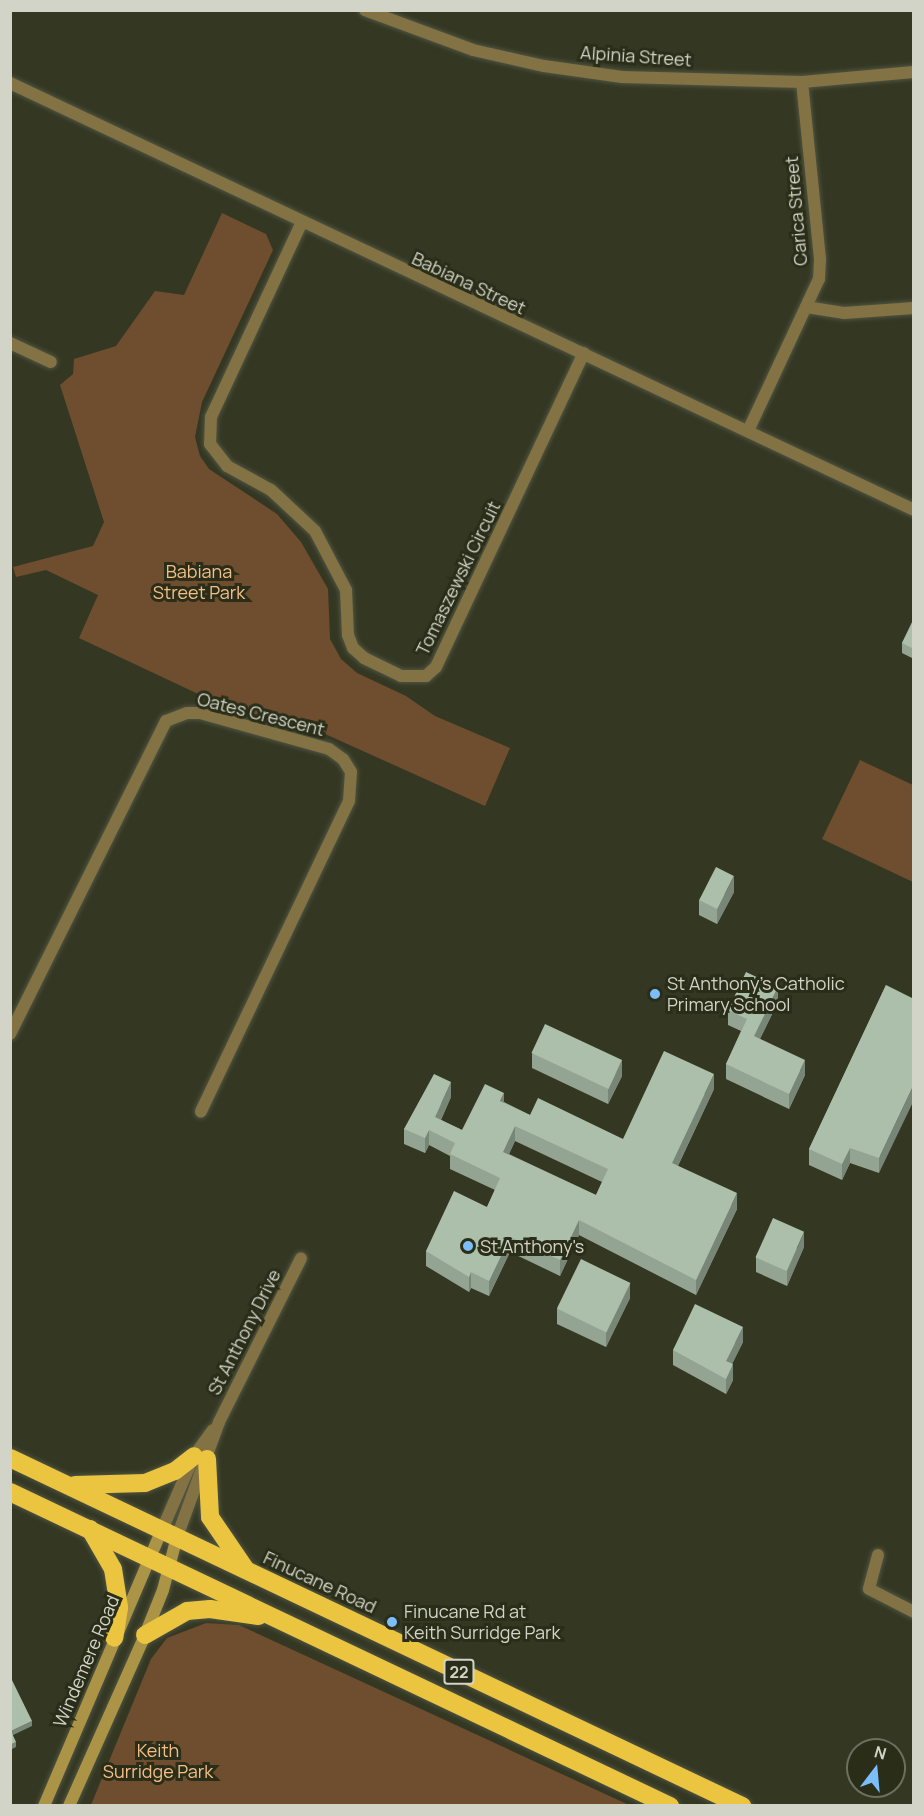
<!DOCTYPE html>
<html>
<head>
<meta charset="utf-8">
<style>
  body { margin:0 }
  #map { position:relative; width:924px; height:1816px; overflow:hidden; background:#343823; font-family:Manrope,sans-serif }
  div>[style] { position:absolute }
  .green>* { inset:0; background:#6e4e2e }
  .roads { filter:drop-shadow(0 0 2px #505441) drop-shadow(0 0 2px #505441) }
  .street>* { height:12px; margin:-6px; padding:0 6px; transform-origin:6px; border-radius:6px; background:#827244 }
  .secondary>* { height:12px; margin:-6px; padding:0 6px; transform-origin:6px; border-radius:6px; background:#ac9446 }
  .highway>* { height:18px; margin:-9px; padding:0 9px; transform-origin:9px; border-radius:9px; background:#ebc440 }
  .wall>* { inset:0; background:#94a492 }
  .shaded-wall>* { inset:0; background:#788677 }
  .building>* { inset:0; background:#acbfaa; transform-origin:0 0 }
  .dots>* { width:16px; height:16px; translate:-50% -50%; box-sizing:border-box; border:3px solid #2a2e19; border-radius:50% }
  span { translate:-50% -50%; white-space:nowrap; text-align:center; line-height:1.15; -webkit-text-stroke:6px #2a2e19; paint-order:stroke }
  .shield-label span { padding:2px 4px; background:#2a2e19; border:2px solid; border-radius:4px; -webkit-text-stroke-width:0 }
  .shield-label { font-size:16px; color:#d1d4c7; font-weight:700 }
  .street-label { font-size:18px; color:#d1d4c7 }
  .park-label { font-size:18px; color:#f6be87 }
  .poi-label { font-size:18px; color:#d1d4c7 }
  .left { translate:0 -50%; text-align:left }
  .frame { position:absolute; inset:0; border:12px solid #d1d4c7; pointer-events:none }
  .north { position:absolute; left:846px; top:1738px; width:60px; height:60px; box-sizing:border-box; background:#2a2e19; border:2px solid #6d705f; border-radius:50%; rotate:16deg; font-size:16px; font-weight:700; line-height:24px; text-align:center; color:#d1d4c7 }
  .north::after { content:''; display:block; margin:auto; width:21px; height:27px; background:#7cbef9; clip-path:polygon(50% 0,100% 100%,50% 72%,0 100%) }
</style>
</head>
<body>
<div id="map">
  <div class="green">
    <i style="clip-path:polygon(222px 213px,266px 234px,273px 250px,202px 402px,195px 437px,200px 456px,209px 469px,277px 514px,301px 542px,328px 589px,330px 639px,341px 659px,357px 673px,406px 696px,435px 716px,510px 748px,485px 806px,314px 729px,226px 707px,79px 638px,98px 595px,46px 570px,16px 577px,13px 567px,93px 546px,104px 522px,60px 385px,73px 374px,74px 359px,116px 346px,155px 291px,184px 295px)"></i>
    <i style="clip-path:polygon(860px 760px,913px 785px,913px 882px,822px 839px)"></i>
    <i style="clip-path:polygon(206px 1623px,239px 1625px,629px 1805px,91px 1805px,151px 1659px,167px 1638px)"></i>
  </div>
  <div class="roads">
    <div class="street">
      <i style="left:365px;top:10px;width:115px;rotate:20.3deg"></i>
      <i style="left:473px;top:50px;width:73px;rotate:12.7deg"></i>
      <i style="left:544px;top:66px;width:79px;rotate:8deg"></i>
      <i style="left:622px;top:77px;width:180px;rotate:1.6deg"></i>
      <i style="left:802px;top:82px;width:112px;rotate:-5.1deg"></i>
      <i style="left:10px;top:83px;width:1000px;rotate:25.28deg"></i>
      <i style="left:301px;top:224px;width:213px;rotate:115deg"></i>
      <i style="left:211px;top:417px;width:27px;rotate:92deg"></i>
      <i style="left:210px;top:444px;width:28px;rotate:52deg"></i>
      <i style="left:227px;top:466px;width:50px;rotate:28.6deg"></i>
      <i style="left:271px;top:490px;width:60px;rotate:43deg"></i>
      <i style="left:315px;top:531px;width:67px;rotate:62.3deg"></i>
      <i style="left:346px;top:590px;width:45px;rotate:87.5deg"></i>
      <i style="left:348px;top:635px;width:14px;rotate:69deg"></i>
      <i style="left:353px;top:648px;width:15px;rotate:42deg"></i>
      <i style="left:364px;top:658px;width:41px;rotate:25.9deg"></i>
      <i style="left:401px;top:676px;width:25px"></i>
      <i style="left:426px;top:676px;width:13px;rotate:-42deg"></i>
      <i style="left:436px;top:667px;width:347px;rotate:-64.8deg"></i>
      <i style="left:806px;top:307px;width:38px;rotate:9deg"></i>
      <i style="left:844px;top:313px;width:70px;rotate:-4.1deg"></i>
      <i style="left:10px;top:343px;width:45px;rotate:24.9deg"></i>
      <i style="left:748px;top:431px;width:168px;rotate:-65deg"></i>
      <i style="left:819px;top:279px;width:20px;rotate:-87deg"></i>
      <i style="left:820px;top:259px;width:178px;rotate:-95.8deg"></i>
      <i style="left:10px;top:1034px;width:350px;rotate:-63.5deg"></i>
      <i style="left:166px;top:721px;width:22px;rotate:-21deg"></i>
      <i style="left:187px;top:713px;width:13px"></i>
      <i style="left:200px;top:713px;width:134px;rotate:15.6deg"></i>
      <i style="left:329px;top:749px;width:17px;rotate:36deg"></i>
      <i style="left:343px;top:759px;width:15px;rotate:58deg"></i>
      <i style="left:351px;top:772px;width:29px;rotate:94deg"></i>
      <i style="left:349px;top:801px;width:344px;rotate:115.5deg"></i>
      <i style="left:162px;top:1530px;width:81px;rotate:-66.6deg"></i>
      <i style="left:194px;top:1456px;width:32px;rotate:-54deg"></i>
      <i style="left:177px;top:1537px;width:122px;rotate:-69.9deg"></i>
      <i style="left:219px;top:1422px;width:183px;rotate:-63.4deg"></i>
      <i style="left:878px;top:1555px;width:35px;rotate:105deg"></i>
      <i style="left:869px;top:1589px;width:51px;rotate:27.1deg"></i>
    </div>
    <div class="secondary">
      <i style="left:44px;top:1806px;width:300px;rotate:-66.9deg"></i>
      <i style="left:69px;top:1806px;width:187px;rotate:-66deg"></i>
      <i style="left:145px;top:1635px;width:48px;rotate:-68.2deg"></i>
      <i style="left:163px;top:1590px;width:55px;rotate:-75.2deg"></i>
    </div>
    <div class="highway">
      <i style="left:10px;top:1458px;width:811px;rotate:25.43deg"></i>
      <i style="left:207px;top:1459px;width:58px;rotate:87deg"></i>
      <i style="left:210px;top:1517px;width:64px;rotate:55.8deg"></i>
      <i style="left:75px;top:1485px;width:70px;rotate:-1.6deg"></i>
      <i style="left:145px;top:1483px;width:32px;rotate:-22deg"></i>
      <i style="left:175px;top:1471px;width:24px;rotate:-38deg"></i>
      <i style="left:10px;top:1492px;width:731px;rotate:25.44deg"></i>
      <i style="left:90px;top:1529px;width:46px;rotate:60.1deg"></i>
      <i style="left:113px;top:1569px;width:39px;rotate:81deg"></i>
      <i style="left:119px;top:1608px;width:30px;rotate:99deg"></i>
      <i style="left:145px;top:1635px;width:48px;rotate:-29.7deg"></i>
      <i style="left:187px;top:1611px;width:23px;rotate:-5deg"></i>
      <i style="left:210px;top:1609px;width:49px;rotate:8.3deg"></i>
    </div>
  </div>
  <div class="wall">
    <i style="clip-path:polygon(914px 620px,914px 659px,902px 653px,902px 643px)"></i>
    <i style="clip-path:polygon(734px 892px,717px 924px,699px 915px,699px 900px)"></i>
    <i style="clip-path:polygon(886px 985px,879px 1173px,850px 1163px,842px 1180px,809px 1165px,809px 1149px)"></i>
    <i style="clip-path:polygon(778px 1002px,760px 1039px,805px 1075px,789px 1109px,726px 1079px,726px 1064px,741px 1031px,728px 1025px,728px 1010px)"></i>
    <i style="clip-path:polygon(532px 1053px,622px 1076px,608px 1104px,532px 1068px)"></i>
    <i style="clip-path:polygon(evenodd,714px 1089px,678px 1166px,737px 1209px,696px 1295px,579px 1235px,560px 1276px,510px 1252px,489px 1296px,471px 1288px,469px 1292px,426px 1266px,426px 1251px,487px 1207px,495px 1190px,450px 1169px,450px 1156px,429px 1145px,425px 1153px,404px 1144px,404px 1129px,451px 1097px,441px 1120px,462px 1130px,504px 1102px,530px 1115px,623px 1139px,714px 1089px,515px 1141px,602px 1182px,596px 1195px,509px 1154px,515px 1141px)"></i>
    <i style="clip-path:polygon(804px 1247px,787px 1286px,756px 1272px,756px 1257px)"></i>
    <i style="clip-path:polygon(630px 1298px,606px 1347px,557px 1324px,557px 1309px)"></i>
    <i style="clip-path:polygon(743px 1342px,732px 1364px,733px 1380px,726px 1394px,673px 1365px,673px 1350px)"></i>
  </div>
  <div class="shaded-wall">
    <i style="clip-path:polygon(734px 876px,734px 892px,717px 924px,717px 909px)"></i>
    <i style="clip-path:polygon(778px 987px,778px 1002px,754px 1051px,754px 1036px)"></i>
    <i style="clip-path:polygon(622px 1060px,622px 1076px,608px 1104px,608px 1089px)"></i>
    <i style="clip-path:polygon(805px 1060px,805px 1075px,789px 1109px,789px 1094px)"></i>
    <i style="clip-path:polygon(714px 1074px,714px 1089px,672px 1178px,672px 1163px)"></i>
    <i style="clip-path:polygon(451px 1082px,451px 1097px,435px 1132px,435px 1117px)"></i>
    <i style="clip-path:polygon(914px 1084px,914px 1100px,879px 1173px,879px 1158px)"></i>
    <i style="clip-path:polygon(504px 1093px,504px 1108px,500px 1101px)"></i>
    <i style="clip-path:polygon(515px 1126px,515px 1141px,503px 1167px,503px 1152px)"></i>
    <i style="clip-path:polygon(429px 1130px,429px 1145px,425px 1153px,425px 1138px)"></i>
    <i style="clip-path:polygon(850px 1148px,850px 1163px,842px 1180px,842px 1164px)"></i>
    <i style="clip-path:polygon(737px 1193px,737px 1209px,696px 1295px,696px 1280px)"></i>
    <i style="clip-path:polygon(579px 1220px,579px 1235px,560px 1276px,560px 1260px)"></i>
    <i style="clip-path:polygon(804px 1232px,804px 1247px,787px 1286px,787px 1271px)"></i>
    <i style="clip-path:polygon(510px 1237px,510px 1252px,489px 1296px,489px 1281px)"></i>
    <i style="clip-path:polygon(471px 1272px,471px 1288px,469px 1292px,469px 1277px)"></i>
    <i style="clip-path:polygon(630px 1283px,630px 1298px,606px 1347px,606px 1332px)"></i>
    <i style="clip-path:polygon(743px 1327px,743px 1342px,726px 1376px,726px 1361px)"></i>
    <i style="clip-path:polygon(733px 1364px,733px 1380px,726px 1394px,726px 1379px)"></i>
    <i style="clip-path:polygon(32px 1721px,32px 1726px,11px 1736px,11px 1731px)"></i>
    <i style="clip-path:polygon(16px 1742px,16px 1747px,10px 1750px,10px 1745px)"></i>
  </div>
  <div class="building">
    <i style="clip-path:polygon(913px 620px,914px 620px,914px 649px,902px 643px)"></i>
    <i style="left:716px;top:867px;width:20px;height:37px;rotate:27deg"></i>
    <i style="clip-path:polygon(746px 972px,778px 987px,754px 1036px,805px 1060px,789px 1094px,726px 1064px,747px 1019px,728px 1010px)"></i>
    <i style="clip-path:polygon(886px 985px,914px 999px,914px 1084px,879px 1158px,850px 1148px,842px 1164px,809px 1149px)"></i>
    <i style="left:545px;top:1024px;width:85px;height:32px;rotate:25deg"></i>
    <i style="clip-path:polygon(evenodd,664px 1051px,714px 1074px,672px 1163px,737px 1193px,696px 1280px,579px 1220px,560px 1260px,510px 1237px,489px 1281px,471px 1272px,469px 1277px,426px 1251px,454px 1191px,487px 1207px,500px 1178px,450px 1154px,455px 1143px,429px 1130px,425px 1138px,404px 1129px,434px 1074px,451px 1082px,435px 1117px,462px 1130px,485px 1084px,504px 1093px,500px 1101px,530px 1115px,538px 1098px,623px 1139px,664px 1051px,515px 1126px,608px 1169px,596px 1195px,503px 1152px,515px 1126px)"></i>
    <i style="left:773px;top:1218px;width:34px;height:43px;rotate:24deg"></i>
    <i style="left:581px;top:1259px;width:55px;height:55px;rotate:26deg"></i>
    <i style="clip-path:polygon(695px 1304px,743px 1327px,726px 1361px,733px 1364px,726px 1379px,673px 1350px)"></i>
    <i style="clip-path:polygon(10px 1676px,32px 1721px,11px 1731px,16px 1742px,10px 1745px)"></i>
  </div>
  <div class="dots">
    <i style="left:655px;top:994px;background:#7cbef9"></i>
    <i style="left:468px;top:1246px;background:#7cbef9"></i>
    <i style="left:392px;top:1622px;background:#7cbef9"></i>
  </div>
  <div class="shield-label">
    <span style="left:459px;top:1672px">22</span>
  </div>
  <div class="street-label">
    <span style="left:636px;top:56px;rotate:4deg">Alpinia Street</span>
    <span style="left:796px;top:211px;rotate:-95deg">Carica Street</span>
    <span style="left:469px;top:283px;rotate:25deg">Babiana Street</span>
    <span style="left:458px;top:578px;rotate:-64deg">Tomaszewski Circuit</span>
    <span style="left:261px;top:714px;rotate:14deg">Oates Crescent</span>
    <span style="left:244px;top:1332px;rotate:-63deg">St Anthony Drive</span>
    <span style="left:320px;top:1582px;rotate:25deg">Finucane Road</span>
    <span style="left:86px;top:1661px;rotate:-67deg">Windemere Road</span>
  </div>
  <div class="park-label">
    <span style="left:199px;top:582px">Babiana<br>Street Park</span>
    <span style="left:158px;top:1761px">Keith<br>Surridge Park</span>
  </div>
  <div class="poi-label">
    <span class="left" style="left:667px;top:994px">St Anthony's Catholic<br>Primary School</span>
    <span class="left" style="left:480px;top:1246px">St Anthony's</span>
    <span class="left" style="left:404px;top:1622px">Finucane Rd at<br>Keith Surridge Park</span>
  </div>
  <div class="frame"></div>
  <div class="north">N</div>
</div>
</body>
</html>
